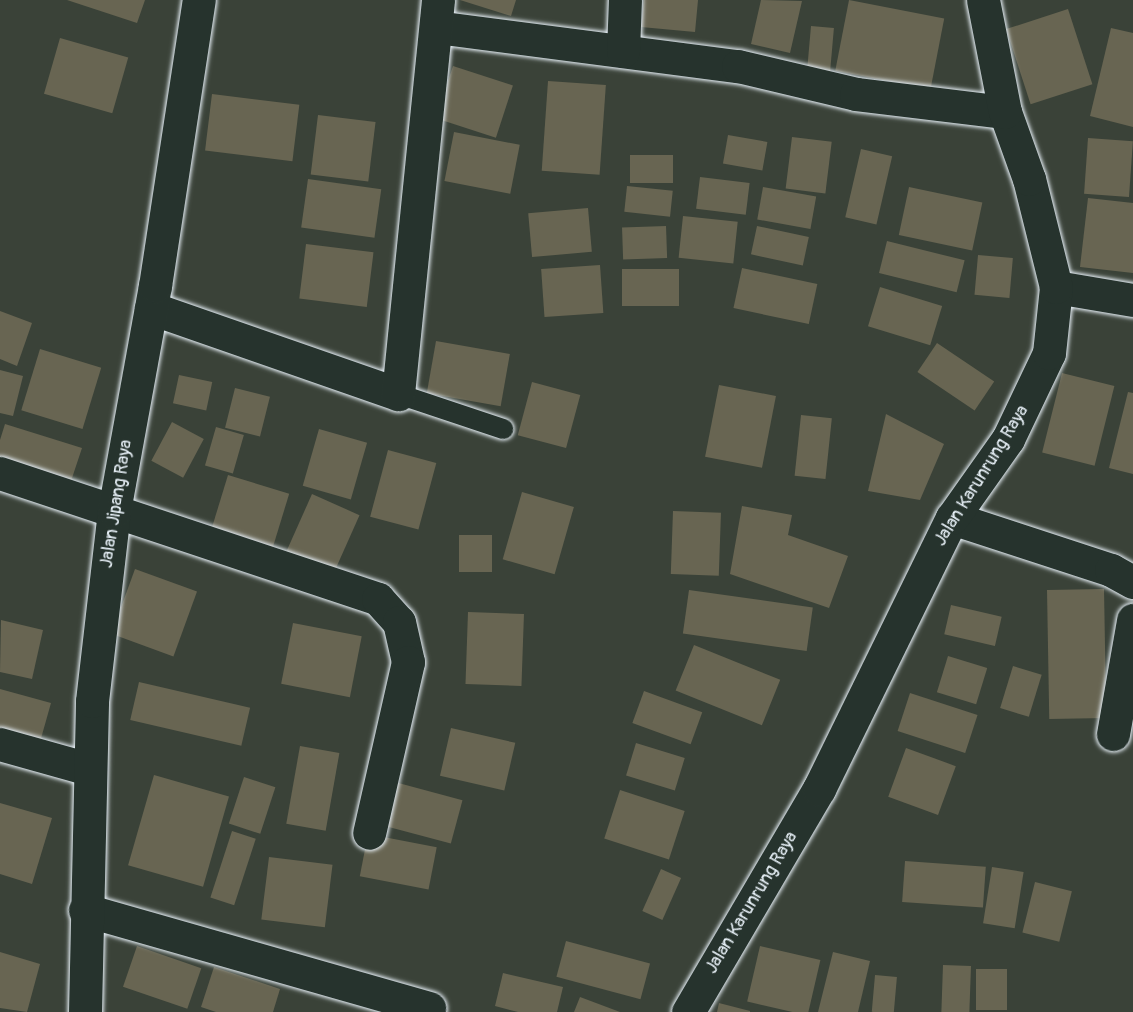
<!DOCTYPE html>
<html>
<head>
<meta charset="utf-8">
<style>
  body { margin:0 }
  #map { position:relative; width:1133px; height:1012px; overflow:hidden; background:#3a4238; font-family:Pangolin,sans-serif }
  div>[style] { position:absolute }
  .building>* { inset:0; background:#686552; transform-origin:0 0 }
  .roads { filter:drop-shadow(0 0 2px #e8f1f8) drop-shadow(0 0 2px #e8f1f8) }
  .service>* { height:20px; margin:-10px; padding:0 10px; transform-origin:10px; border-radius:10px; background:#26332d }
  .minor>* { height:33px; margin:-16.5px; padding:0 16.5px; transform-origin:16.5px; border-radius:16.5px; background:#26332d }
  .tertiary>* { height:33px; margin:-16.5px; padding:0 16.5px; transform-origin:16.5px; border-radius:16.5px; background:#26332d }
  span { translate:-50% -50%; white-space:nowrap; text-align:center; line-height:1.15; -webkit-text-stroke:5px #26332d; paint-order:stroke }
  .street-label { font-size:18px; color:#e8f1f8 }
</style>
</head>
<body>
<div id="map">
  <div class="building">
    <i style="clip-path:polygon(67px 0,145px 0,137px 23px)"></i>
    <i style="clip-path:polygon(460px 0,516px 0,511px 16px)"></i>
    <i style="clip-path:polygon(644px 0,698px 0,695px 32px,641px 27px)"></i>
    <i style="clip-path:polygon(761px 0,802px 1px,790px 53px,751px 44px)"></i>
    <i style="left:849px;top:0;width:97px;height:72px;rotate:11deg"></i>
    <i style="left:1068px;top:9px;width:79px;height:65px;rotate:72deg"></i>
    <i style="left:811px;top:26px;width:23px;height:45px;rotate:5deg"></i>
    <i style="clip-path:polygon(1111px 28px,1133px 33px,1133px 127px,1090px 116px)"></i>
    <i style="left:60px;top:38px;width:71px;height:58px;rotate:16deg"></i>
    <i style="left:453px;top:66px;width:63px;height:55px;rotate:18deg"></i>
    <i style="left:548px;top:81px;width:58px;height:90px;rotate:4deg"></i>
    <i style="left:212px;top:94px;width:88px;height:57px;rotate:7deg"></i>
    <i style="left:318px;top:115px;width:58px;height:60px;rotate:7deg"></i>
    <i style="left:454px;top:132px;width:67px;height:50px;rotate:11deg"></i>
    <i style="left:728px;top:135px;width:40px;height:29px;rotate:10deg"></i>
    <i style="left:792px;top:137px;width:40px;height:52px;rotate:7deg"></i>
    <i style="left:1088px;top:138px;width:45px;height:56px;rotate:4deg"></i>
    <i style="left:861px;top:149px;width:32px;height:70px;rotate:13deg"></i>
    <i style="left:630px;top:155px;width:43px;height:28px"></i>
    <i style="left:700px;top:177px;width:50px;height:32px;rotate:7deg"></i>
    <i style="left:308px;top:179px;width:74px;height:49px;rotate:8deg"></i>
    <i style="left:627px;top:186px;width:46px;height:26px;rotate:6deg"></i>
    <i style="left:763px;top:187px;width:54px;height:33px;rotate:10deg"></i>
    <i style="left:909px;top:187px;width:75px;height:49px;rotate:12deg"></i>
    <i style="clip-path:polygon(1088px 198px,1133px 203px,1133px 273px,1080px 267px)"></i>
    <i style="left:588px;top:208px;width:44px;height:60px;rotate:85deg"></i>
    <i style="left:683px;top:216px;width:55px;height:42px;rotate:6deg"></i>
    <i style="left:666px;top:226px;width:32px;height:44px;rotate:88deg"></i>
    <i style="left:757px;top:226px;width:53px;height:29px;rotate:12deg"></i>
    <i style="left:887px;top:241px;width:80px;height:33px;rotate:14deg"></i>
    <i style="left:306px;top:244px;width:68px;height:55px;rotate:7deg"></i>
    <i style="left:978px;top:255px;width:35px;height:40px;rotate:5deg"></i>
    <i style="left:600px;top:265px;width:48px;height:59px;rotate:86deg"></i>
    <i style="left:742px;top:268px;width:77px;height:41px;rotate:12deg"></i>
    <i style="left:622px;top:269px;width:57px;height:37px"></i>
    <i style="left:880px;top:287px;width:65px;height:41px;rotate:17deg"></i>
    <i style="clip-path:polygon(0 311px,32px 323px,17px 366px,0 359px)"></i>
    <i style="left:436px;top:341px;width:75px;height:53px;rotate:10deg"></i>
    <i style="left:937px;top:343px;width:69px;height:35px;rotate:34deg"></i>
    <i style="left:40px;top:349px;width:64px;height:64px;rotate:17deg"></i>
    <i style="clip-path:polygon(0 370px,23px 376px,13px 416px,0 413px)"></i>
    <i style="left:1062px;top:373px;width:54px;height:82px;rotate:14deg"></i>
    <i style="left:179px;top:375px;width:34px;height:29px;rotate:12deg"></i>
    <i style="left:532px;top:382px;width:50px;height:55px;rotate:15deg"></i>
    <i style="left:719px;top:385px;width:58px;height:73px;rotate:11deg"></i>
    <i style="left:235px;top:388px;width:36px;height:41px;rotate:14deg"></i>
    <i style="clip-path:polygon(1128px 392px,1133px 393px,1133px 474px,1109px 468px)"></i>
    <i style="clip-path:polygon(886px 414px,944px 444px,920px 500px,868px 491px)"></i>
    <i style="left:801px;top:415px;width:31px;height:61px;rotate:6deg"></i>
    <i style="left:172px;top:422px;width:36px;height:44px;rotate:28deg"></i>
    <i style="clip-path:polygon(5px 424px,82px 448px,68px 490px,0 469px,0 440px)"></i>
    <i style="left:216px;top:427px;width:29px;height:40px;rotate:16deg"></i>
    <i style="left:319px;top:429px;width:50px;height:59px;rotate:16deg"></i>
    <i style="left:388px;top:450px;width:50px;height:69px;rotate:15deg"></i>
    <i style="left:228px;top:475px;width:64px;height:63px;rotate:17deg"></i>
    <i style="left:522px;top:492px;width:54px;height:70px;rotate:16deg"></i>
    <i style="left:312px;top:494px;width:52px;height:66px;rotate:24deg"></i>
    <i style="clip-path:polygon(742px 506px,792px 515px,788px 535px,848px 556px,829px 608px,730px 574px)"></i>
    <i style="left:673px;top:511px;width:48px;height:63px;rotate:2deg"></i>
    <i style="left:459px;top:535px;width:33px;height:37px"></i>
    <i style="left:135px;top:569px;width:66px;height:69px;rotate:20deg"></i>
    <i style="left:1104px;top:589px;width:129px;height:57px;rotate:89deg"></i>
    <i style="left:689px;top:590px;width:125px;height:44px;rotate:8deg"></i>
    <i style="left:951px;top:605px;width:52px;height:30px;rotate:13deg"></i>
    <i style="left:468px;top:612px;width:56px;height:72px;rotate:2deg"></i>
    <i style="clip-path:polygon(1px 620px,43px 630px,32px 679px,0 672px)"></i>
    <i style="left:293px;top:623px;width:70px;height:62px;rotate:11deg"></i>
    <i style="left:694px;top:645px;width:93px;height:49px;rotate:22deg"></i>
    <i style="left:948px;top:656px;width:41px;height:38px;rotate:17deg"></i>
    <i style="left:1013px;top:666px;width:30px;height:44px;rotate:17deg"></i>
    <i style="left:139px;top:682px;width:114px;height:39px;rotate:13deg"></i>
    <i style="clip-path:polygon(0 689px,51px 703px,38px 749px,0 739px)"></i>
    <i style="left:644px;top:691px;width:62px;height:34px;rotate:20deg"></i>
    <i style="left:910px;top:693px;width:71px;height:40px;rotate:18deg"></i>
    <i style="left:451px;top:728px;width:66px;height:49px;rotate:13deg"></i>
    <i style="left:636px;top:743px;width:51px;height:34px;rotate:17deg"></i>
    <i style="left:300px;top:746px;width:40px;height:79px;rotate:10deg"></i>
    <i style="left:906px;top:748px;width:53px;height:52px;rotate:20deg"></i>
    <i style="left:154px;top:775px;width:78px;height:94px;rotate:16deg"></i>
    <i style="left:244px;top:777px;width:33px;height:49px;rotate:18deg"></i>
    <i style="left:391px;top:781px;width:74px;height:45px;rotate:15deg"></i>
    <i style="left:620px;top:790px;width:68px;height:51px;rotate:18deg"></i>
    <i style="clip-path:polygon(0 803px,52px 818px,32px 884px,0 874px)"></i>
    <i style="left:232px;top:831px;width:25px;height:70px;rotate:18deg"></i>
    <i style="left:368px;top:834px;width:70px;height:43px;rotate:11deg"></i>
    <i style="left:269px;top:857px;width:64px;height:63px;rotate:7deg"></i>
    <i style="left:905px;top:861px;width:81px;height:41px;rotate:4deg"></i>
    <i style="left:992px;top:867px;width:32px;height:57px;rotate:9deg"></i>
    <i style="left:661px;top:869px;width:22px;height:46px;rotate:24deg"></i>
    <i style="left:1035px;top:882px;width:38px;height:52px;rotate:14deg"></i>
    <i style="left:566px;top:941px;width:87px;height:37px;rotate:15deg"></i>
    <i style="left:137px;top:946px;width:68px;height:43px;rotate:19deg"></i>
    <i style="left:760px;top:946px;width:62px;height:57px;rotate:13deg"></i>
    <i style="clip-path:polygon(0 952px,40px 964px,27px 1012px,0 1008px)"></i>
    <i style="clip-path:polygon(833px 952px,870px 961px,858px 1012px,818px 1012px)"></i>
    <i style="left:943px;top:965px;width:28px;height:47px;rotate:2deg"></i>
    <i style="clip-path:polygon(214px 967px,280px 989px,273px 1012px,216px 1012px,201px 1007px)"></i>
    <i style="left:976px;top:969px;width:31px;height:41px"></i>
    <i style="clip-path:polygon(503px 973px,563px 987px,557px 1012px,518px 1012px,495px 1006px)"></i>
    <i style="left:875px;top:975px;width:22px;height:37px;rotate:5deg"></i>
    <i style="clip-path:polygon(580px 997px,620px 1012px,574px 1012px)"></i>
    <i style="clip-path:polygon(719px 1003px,750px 1011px,750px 1012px,717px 1012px)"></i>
  </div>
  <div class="roads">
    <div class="service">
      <i style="left:398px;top:394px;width:111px;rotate:18.4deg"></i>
    </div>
    <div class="minor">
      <i style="left:436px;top:27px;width:305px;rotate:7.4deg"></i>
      <i style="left:738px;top:66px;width:121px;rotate:13.3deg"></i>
      <i style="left:856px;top:94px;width:150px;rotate:6.9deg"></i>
      <i style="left:623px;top:51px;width:51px;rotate:-87.8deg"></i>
      <i style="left:1056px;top:287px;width:78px;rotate:9.6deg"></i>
      <i style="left:151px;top:308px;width:262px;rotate:19.2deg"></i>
      <i style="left:398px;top:394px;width:396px;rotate:-84.2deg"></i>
      <i style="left:0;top:473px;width:398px;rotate:18.4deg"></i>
      <i style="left:378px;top:599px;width:31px;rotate:48deg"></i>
      <i style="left:399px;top:622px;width:41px;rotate:77.3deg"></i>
      <i style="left:408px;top:662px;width:175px;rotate:102.8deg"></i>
      <i style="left:952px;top:518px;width:167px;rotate:18.1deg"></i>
      <i style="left:1111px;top:570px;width:25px;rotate:29deg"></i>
      <i style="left:1113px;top:734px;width:116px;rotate:-80deg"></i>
      <i style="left:0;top:744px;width:92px;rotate:15.7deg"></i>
      <i style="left:85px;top:910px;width:358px;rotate:15.9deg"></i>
      <i style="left:688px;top:1012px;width:259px;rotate:-59.6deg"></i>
      <i style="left:819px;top:789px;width:302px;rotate:-63.9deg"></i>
      <i style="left:952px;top:518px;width:97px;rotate:-54.7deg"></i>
      <i style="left:1008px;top:439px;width:95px;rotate:-64.5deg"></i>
      <i style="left:1049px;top:353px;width:66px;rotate:-83.9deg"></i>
      <i style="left:1056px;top:287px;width:111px;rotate:-104deg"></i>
      <i style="left:1029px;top:179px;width:71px;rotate:-109.7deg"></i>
      <i style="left:1005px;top:112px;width:114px;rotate:-101.1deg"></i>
    </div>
    <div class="tertiary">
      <i style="left:85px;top:1012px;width:311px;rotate:-88.7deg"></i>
      <i style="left:92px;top:701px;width:191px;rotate:-83.4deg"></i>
      <i style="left:114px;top:511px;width:229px;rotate:-79.7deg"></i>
      <i style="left:155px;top:286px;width:289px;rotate:-81.3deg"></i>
    </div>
  </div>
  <div class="street-label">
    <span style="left:982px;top:476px;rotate:-58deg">Jalan Karunrung Raya</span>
    <span style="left:117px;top:504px;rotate:-81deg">Jalan Jipang Raya</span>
    <span style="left:752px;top:903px;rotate:-59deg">Jalan Karunrung Raya</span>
  </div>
</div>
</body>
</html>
